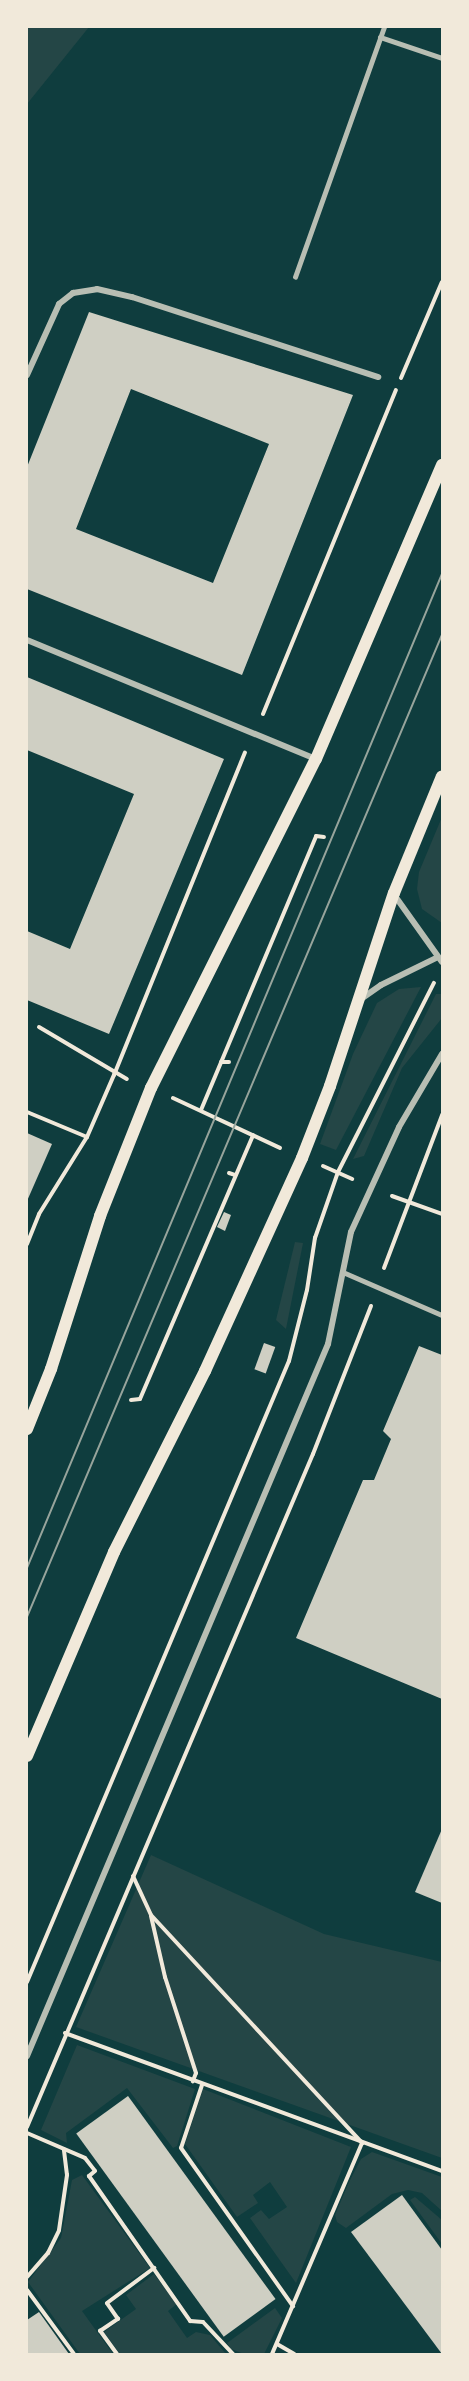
<!DOCTYPE html>
<html>
<head>
<meta charset="utf-8">
<style>
  body { margin:0 }
  #map { position:relative; width:469px; height:2381px; overflow:hidden; background:#0f3d3e; font-family:Helvetica,sans-serif }
  div>[style] { position:absolute }
  .green>* { inset:0; background:#244646 }
  .building>* { inset:0; background:#cfcfc3; transform-origin:0 0 }
  .path>* { height:4px; margin:-2px; padding:0 2px; transform-origin:2px; border-radius:2px; background:#f1e9da }
  .service>* { height:4.5px; margin:-2.25px; padding:0 2.25px; transform-origin:2.25px; border-radius:2.25px; background:#b8beb3 }
  .minor>* { height:6px; margin:-3px; padding:0 3px; transform-origin:3px; border-radius:3px; background:#b8beb3 }
  .secondary>* { height:12px; margin:-6px; padding:0 6px; transform-origin:6px; border-radius:6px; background:#f1e9da }
  .tram>* { height:1.5px; margin:-0.75px; padding:0 0.75px; transform-origin:0.75px; border-radius:0.75px; background:#97a49c }
  span { translate:-50% -50%; white-space:nowrap; text-align:center; line-height:1.15; -webkit-text-stroke:4.5px #f1e9da; paint-order:stroke }
  .frame { position:absolute; inset:0; border:28px solid #f1e9da; pointer-events:none }
</style>
</head>
<body>
<div id="map">
  <div class="green">
    <i style="clip-path:polygon(27px 27px,89px 27px,27px 104px)"></i>
    <i style="clip-path:polygon(442px 817px,442px 923px,422px 909px,417px 889px,419px 872px)"></i>
    <i style="clip-path:polygon(421px 987px,336px 1150px,320px 1144px,353px 1054px,377px 1003px,399px 989px)"></i>
    <i style="clip-path:polygon(436px 994px,442px 994px,442px 1018px,402px 1068px,364px 1156px,353px 1159px)"></i>
    <i style="clip-path:polygon(295px 1242px,303px 1243px,286px 1329px,276px 1320px)"></i>
    <i style="clip-path:polygon(151px 1855px,324px 1934px,442px 1962px,442px 2158px,76px 2027px)"></i>
    <i style="clip-path:polygon(77px 2045px,195px 2089px,177px 2146px,173px 2148px,127px 2088px,66px 2133px,67px 2143px,41px 2130px)"></i>
    <i style="clip-path:polygon(203px 2089px,351px 2147px,296px 2283px,250px 2218px,261px 2210px,269px 2219px,287px 2207px,270px 2182px,253px 2195px,258px 2203px,237px 2217px,185px 2144px)"></i>
    <i style="clip-path:polygon(372px 2152px,442px 2177px,442px 2211px,422px 2193px,408px 2190px,392px 2194px,346px 2228px,337px 2222px,335px 2215px,349px 2182px,361px 2159px)"></i>
    <i style="clip-path:polygon(82px 2175px,150px 2268px,82px 2311px,113px 2354px,80px 2354px,28px 2282px,61px 2238px,72px 2180px)"></i>
    <i style="clip-path:polygon(415px 2197px,442px 2220px,442px 2244px,410px 2200px)"></i>
    <i style="clip-path:polygon(154px 2274px,177px 2304px,168px 2311px,187px 2338px,196px 2332px,210px 2335px,226px 2354px,120px 2354px,104px 2332px,136px 2309px,126px 2295px)"></i>
    <i style="clip-path:polygon(275px 2308px,282px 2318px,264px 2354px,244px 2354px,231px 2349px,227px 2343px)"></i>
  </div>
  <div class="building">
    <i style="clip-path:polygon(evenodd,89px 312px,353px 395px,242px 675px,27px 589px,27px 467px,89px 312px,131px 389px,269px 444px,213px 583px,76px 529px,131px 389px)"></i>
    <i style="clip-path:polygon(27px 677px,224px 759px,109px 1034px,27px 1000px,27px 931px,70px 949px,134px 794px,27px 750px)"></i>
    <i style="clip-path:polygon(27px 1133px,52px 1144px,27px 1201px)"></i>
    <i style="clip-path:polygon(224px 1212px,231px 1215px,225px 1231px,217px 1227px)"></i>
    <i style="left:264px;top:1343px;width:12px;height:28px;rotate:20deg"></i>
    <i style="clip-path:polygon(419px 1346px,442px 1355px,442px 1699px,296px 1638px,363px 1480px,374px 1480px,391px 1439px,383px 1431px)"></i>
    <i style="clip-path:polygon(442px 1829px,442px 1903px,415px 1892px)"></i>
    <i style="left:128px;top:2096px;width:251px;height:64px;rotate:54deg"></i>
    <i style="clip-path:polygon(402px 2195px,442px 2250px,442px 2354px,351px 2232px)"></i>
    <i style="clip-path:polygon(39px 2312px,69px 2354px,27px 2354px,27px 2320px)"></i>
  </div>
  <div class="path">
    <i style="left:401px;top:378px;width:104px;rotate:-66.9deg"></i>
    <i style="left:263px;top:714px;width:350px;rotate:-67.7deg"></i>
    <i style="left:39px;top:1027px;width:102px;rotate:30.6deg"></i>
    <i style="left:221px;top:1062px;width:8px"></i>
    <i style="left:173px;top:1098px;width:118px;rotate:25deg"></i>
    <i style="left:201px;top:1110px;width:297px;rotate:-67.2deg"></i>
    <i style="left:316px;top:836px;width:8px;rotate:7deg"></i>
    <i style="left:27px;top:1112px;width:65px;rotate:22.6deg"></i>
    <i style="left:323px;top:1166px;width:32px;rotate:24deg"></i>
    <i style="left:229px;top:1173px;width:6px;rotate:18deg"></i>
    <i style="left:392px;top:1196px;width:53px;rotate:19.8deg"></i>
    <i style="left:27px;top:1244px;width:32px;rotate:-68deg"></i>
    <i style="left:39px;top:1214px;width:91px;rotate:-58.1deg"></i>
    <i style="left:87px;top:1137px;width:68px;rotate:-66.5deg"></i>
    <i style="left:114px;top:1075px;width:348px;rotate:-67.9deg"></i>
    <i style="left:384px;top:1268px;width:164px;rotate:-69.2deg"></i>
    <i style="left:131px;top:1400px;width:9px;rotate:-6deg"></i>
    <i style="left:140px;top:1399px;width:287px;rotate:-66.8deg"></i>
    <i style="left:133px;top:1876px;width:43px;rotate:65.2deg"></i>
    <i style="left:151px;top:1915px;width:311px;rotate:47.2deg"></i>
    <i style="left:362px;top:2143px;width:229px;rotate:113.1deg"></i>
    <i style="left:151px;top:1916px;width:63px;rotate:77.1deg"></i>
    <i style="left:165px;top:1977px;width:101px;rotate:72.1deg"></i>
    <i style="left:196px;top:2073px;width:9px;rotate:111deg"></i>
    <i style="left:27px;top:1982px;width:674px;rotate:-67.13deg"></i>
    <i style="left:289px;top:1361px;width:73px;rotate:-75.8deg"></i>
    <i style="left:307px;top:1290px;width:53px;rotate:-81.3deg"></i>
    <i style="left:315px;top:1238px;width:70px;rotate:-70.8deg"></i>
    <i style="left:338px;top:1172px;width:212px;rotate:-63.1deg"></i>
    <i style="left:65px;top:2033px;width:401px;rotate:20.1deg"></i>
    <i style="left:202px;top:2085px;width:66px;rotate:108.4deg"></i>
    <i style="left:181px;top:2148px;width:194px;rotate:54.7deg"></i>
    <i style="left:27px;top:2127px;width:731px;rotate:-66.98deg"></i>
    <i style="left:313px;top:1454px;width:159px;rotate:-68.6deg"></i>
    <i style="left:27px;top:2133px;width:63px;rotate:23.3deg"></i>
    <i style="left:85px;top:2158px;width:16px;rotate:52deg"></i>
    <i style="left:95px;top:2171px;width:8px;rotate:140deg"></i>
    <i style="left:89px;top:2176px;width:177px;rotate:55.1deg"></i>
    <i style="left:190px;top:2321px;width:13px;rotate:4deg"></i>
    <i style="left:203px;top:2322px;width:44px;rotate:46.8deg"></i>
    <i style="left:27px;top:2277px;width:32px;rotate:-49deg"></i>
    <i style="left:48px;top:2253px;width:25px;rotate:-64deg"></i>
    <i style="left:59px;top:2230px;width:56px;rotate:-81.7deg"></i>
    <i style="left:67px;top:2175px;width:26px;rotate:-97deg"></i>
    <i style="left:27px;top:2290px;width:79px;rotate:53.7deg"></i>
    <i style="left:277px;top:2344px;width:20px;rotate:30deg"></i>
    <i style="left:117px;top:2354px;width:29px;rotate:-126deg"></i>
    <i style="left:100px;top:2331px;width:22px;rotate:-34deg"></i>
    <i style="left:118px;top:2319px;width:19px;rotate:-125deg"></i>
    <i style="left:107px;top:2303px;width:59px;rotate:-36.7deg"></i>
  </div>
  <div class="service">
    <i style="left:380px;top:37px;width:65px;rotate:18.7deg"></i>
    <i style="left:295px;top:277px;width:265px;rotate:-70.4deg"></i>
    <i style="left:343px;top:1272px;width:108px;rotate:23.5deg"></i>
  </div>
  <div class="minor">
    <i style="left:27px;top:375px;width:78px;rotate:-65.7deg"></i>
    <i style="left:59px;top:304px;width:18px;rotate:-38deg"></i>
    <i style="left:73px;top:293px;width:24px;rotate:-9deg"></i>
    <i style="left:97px;top:289px;width:36px;rotate:13deg"></i>
    <i style="left:132px;top:297px;width:259px;rotate:18deg"></i>
    <i style="left:27px;top:640px;width:313px;rotate:22.4deg"></i>
    <i style="left:395px;top:896px;width:81px;rotate:54.5deg"></i>
    <i style="left:361px;top:999px;width:24px;rotate:-35deg"></i>
    <i style="left:381px;top:985px;width:61px;rotate:-26.1deg"></i>
    <i style="left:27px;top:2056px;width:773px;rotate:-67.08deg"></i>
    <i style="left:328px;top:1344px;width:114px;rotate:-78.4deg"></i>
    <i style="left:351px;top:1232px;width:115px;rotate:-65.4deg"></i>
    <i style="left:399px;top:1127px;width:85px;rotate:-59.5deg"></i>
  </div>
  <div class="secondary">
    <i style="left:27px;top:1429px;width:65px;rotate:-68.2deg"></i>
    <i style="left:51px;top:1369px;width:161px;rotate:-72.2deg"></i>
    <i style="left:100px;top:1216px;width:138px;rotate:-68.3deg"></i>
    <i style="left:151px;top:1088px;width:368px;rotate:-63.4deg"></i>
    <i style="left:316px;top:759px;width:320px;rotate:-66.8deg"></i>
    <i style="left:27px;top:1756px;width:222px;rotate:-66.9deg"></i>
    <i style="left:114px;top:1552px;width:203px;rotate:-63.3deg"></i>
    <i style="left:205px;top:1371px;width:234px;rotate:-65.5deg"></i>
    <i style="left:302px;top:1158px;width:77px;rotate:-68.7deg"></i>
    <i style="left:330px;top:1086px;width:203px;rotate:-71.7deg"></i>
    <i style="left:394px;top:893px;width:126px;rotate:-67.7deg"></i>
  </div>
  <div class="tram">
    <i style="left:27px;top:1568px;width:1077px;rotate:-67.34deg"></i>
    <i style="left:27px;top:1617px;width:1066px;rotate:-67.09deg"></i>
  </div>
  <div class="frame"></div>
</div>
</body>
</html>
